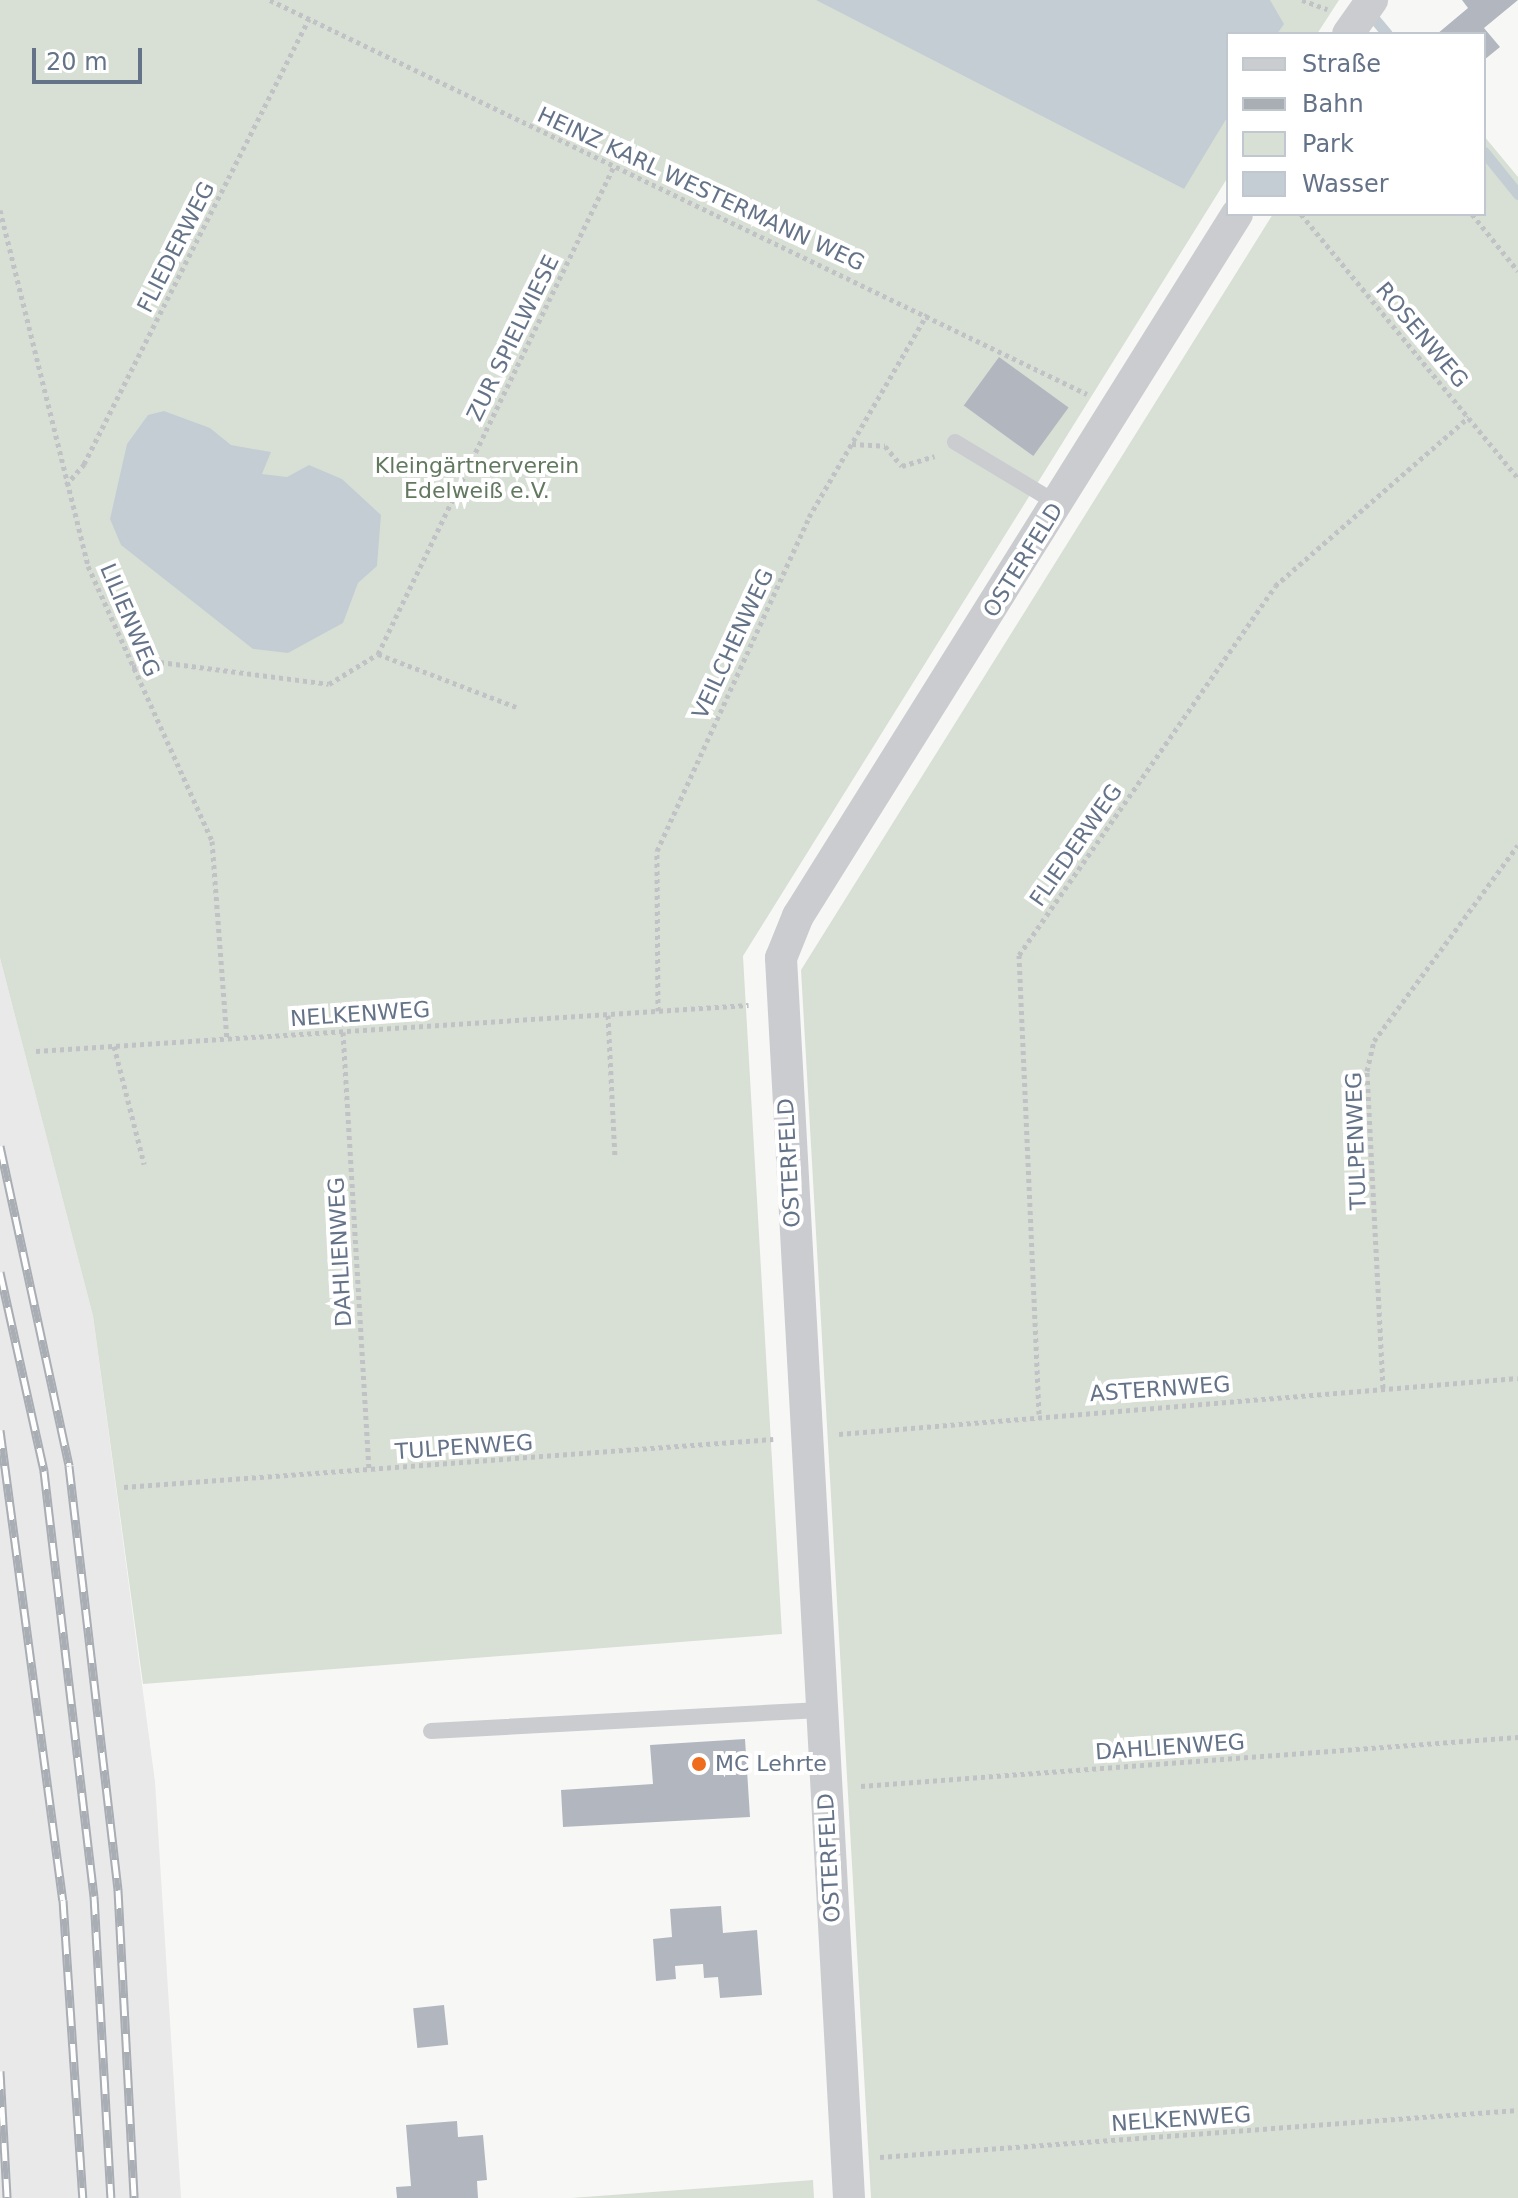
<!DOCTYPE html>
<html>
<head>
<meta charset="utf-8">
<style>
  body { margin:0 }
  #map { position:relative; width:1518px; height:2198px; overflow:hidden; background:#f7f8f5; font-family:"DejaVu Sans",sans-serif }
  div>[style] { position:absolute }
  .built>* { inset:0; background:#e8e9e8 }
  .green>* { inset:0; background:#d8e0d5 }
  .water>* { inset:0; background:#c5cdd4 }
  .stream>* { height:11px; margin:-5.5px; padding:0 5.5px; transform-origin:5.5px; border-radius:5.5px; background:#c5cdd4 }
  .building>* { inset:0; background:#b2b7bf; transform-origin:0 0 }
  .path>* { height:5px; margin-top:-2.5px; transform-origin:0; background:repeating-linear-gradient(90deg,#c1c2c5 0 4px,transparent 0 8px) }
  .service>* { height:16px; margin:-8px; padding:0 8px; transform-origin:8px; border-radius:8px; background:#caccd0 }
  .minor>* { height:32px; margin:-16px; padding:0 16px; transform-origin:16px; border-radius:16px; background:#caccd0 }
  .rail>* { height:9px; margin-top:-4.5px; transform-origin:0; background:repeating-linear-gradient(90deg,#fff 0 18px,#a9adb4 0 36px); box-sizing:border-box; border-block:2px solid #a9adb4 }
  .dots>* { width:22px; height:22px; translate:-50% -50%; box-sizing:border-box; border:4px solid #fff; border-radius:50% }
  span { translate:-50% -50%; white-space:nowrap; text-align:center; line-height:1.15; -webkit-text-stroke:8px #fff; paint-order:stroke }
  .street-label { font-size:22px; color:#657388 }
  .park-label { font-size:22px; color:#627960 }
  .poi-label { font-size:22px; color:#657388 }
  .left { translate:0 -50%; text-align:left }
  .legend { position:absolute; left:1226px; top:32px; width:260px; height:184px; box-sizing:border-box; background:#fff; border:2px solid #c1c7cf; margin:0; padding:10px 14px; list-style:none; font-size:24px; color:#657388 }
  .legend li { display:flex; align-items:center; gap:16px; height:40px }
  .legend b { width:40px; border:2px solid #c1c7cf }
  .scale { position:absolute; left:32px; top:48px; width:110px; height:36px; box-sizing:border-box; border:4px solid #657388; border-top:0; padding-left:10px; font-size:24px; line-height:28px; white-space:nowrap; color:#657388; -webkit-text-stroke:6px #fff; paint-order:stroke }
</style>
</head>
<body>
<div id="map">
  <div class="built">
    <i style="clip-path:polygon(0 958px,93px 1316px,155px 1782px,181px 2198px,0 2198px)"></i>
  </div>
  <div class="green">
    <i style="clip-path:polygon(0 0,1339px 0,1317px 34px,1228px 34px,1228px 177px,743px 956px,782px 1634px,143px 1684px,93px 1316px,0 958px)"></i>
    <i style="clip-path:polygon(1484px 136px,1518px 177px,1518px 2198px,871px 2198px,801px 970px,1273px 214px,1484px 214px)"></i>
    <i style="clip-path:polygon(813px 2180px,814px 2198px,571px 2198px)"></i>
  </div>
  <div class="water">
    <i style="clip-path:polygon(816px 0,1270px 0,1284px 24px,1277px 34px,1228px 34px,1228px 116px,1184px 189px)"></i>
    <i style="clip-path:polygon(164px 411px,210px 428px,231px 445px,271px 452px,262px 474px,287px 477px,309px 465px,342px 479px,381px 515px,377px 566px,358px 583px,343px 623px,288px 653px,253px 649px,121px 545px,110px 519px,127px 444px,148px 415px)"></i>
  </div>
  <div class="stream">
    <i style="left:1367px;top:10px;width:31px;rotate:50deg"></i>
    <i style="left:1484px;top:152px;width:54px;rotate:51deg"></i>
  </div>
  <div class="building">
    <i style="clip-path:polygon(1462px 0,1518px 0,1484px 28px,1500px 47px,1484px 60px,1484px 34px,1437px 34px,1468px 8px)"></i>
    <i style="left:999px;top:357px;width:86px;height:60px;rotate:36deg"></i>
    <i style="clip-path:polygon(745px 1739px,750px 1817px,563px 1827px,561px 1790px,653px 1784px,650px 1745px)"></i>
    <i style="clip-path:polygon(721px 1906px,723px 1933px,757px 1930px,762px 1995px,720px 1998px,718px 1977px,704px 1978px,703px 1964px,675px 1966px,676px 1979px,656px 1981px,653px 1939px,672px 1937px,670px 1909px)"></i>
    <i style="left:444px;top:2005px;width:40px;height:31px;rotate:84deg"></i>
    <i style="clip-path:polygon(457px 2121px,458px 2137px,483px 2135px,487px 2180px,477px 2181px,478px 2198px,397px 2198px,396px 2187px,411px 2186px,406px 2125px)"></i>
  </div>
  <div class="path">
    <i style="left:270px;top:0;width:907px;rotate:25.75deg"></i>
    <i style="left:1302px;top:0;width:27px;rotate:20deg"></i>
    <i style="left:0;top:210px;width:367px;rotate:76.1deg"></i>
    <i style="left:88px;top:566px;width:302px;rotate:65.7deg"></i>
    <i style="left:212px;top:841px;width:199px;rotate:85.7deg"></i>
    <i style="left:1301px;top:214px;width:342px;rotate:50.6deg"></i>
    <i style="left:1472px;top:214px;width:73px;rotate:51.1deg"></i>
    <i style="left:852px;top:444px;width:33px;rotate:3deg"></i>
    <i style="left:885px;top:446px;width:26px;rotate:50deg"></i>
    <i style="left:902px;top:466px;width:34px;rotate:-17deg"></i>
    <i style="left:66px;top:485px;width:28px;rotate:-49deg"></i>
    <i style="left:84px;top:464px;width:499px;rotate:-63.2deg"></i>
    <i style="left:378px;top:654px;width:148px;rotate:21deg"></i>
    <i style="left:132px;top:667px;width:28px;rotate:-10deg"></i>
    <i style="left:160px;top:662px;width:170px;rotate:7.4deg"></i>
    <i style="left:329px;top:684px;width:57px;rotate:-31.5deg"></i>
    <i style="left:378px;top:654px;width:542px;rotate:-64.19deg"></i>
    <i style="left:658px;top:1011px;width:160px;rotate:-90.4deg"></i>
    <i style="left:657px;top:851px;width:367px;rotate:-65.5deg"></i>
    <i style="left:809px;top:517px;width:235px;rotate:-59.8deg"></i>
    <i style="left:608px;top:1015px;width:141px;rotate:87.2deg"></i>
    <i style="left:343px;top:1032px;width:439px;rotate:86.6deg"></i>
    <i style="left:114px;top:1046px;width:122px;rotate:75.7deg"></i>
    <i style="left:36px;top:1051px;width:714px;rotate:-3.69deg"></i>
    <i style="left:1383px;top:1388px;width:317px;rotate:-92.9deg"></i>
    <i style="left:1367px;top:1071px;width:31px;rotate:-77deg"></i>
    <i style="left:1374px;top:1041px;width:243px;rotate:-53.7deg"></i>
    <i style="left:1039px;top:1414px;width:459px;rotate:-92.5deg"></i>
    <i style="left:1019px;top:955px;width:449px;rotate:-55.2deg"></i>
    <i style="left:1275px;top:586px;width:257px;rotate:-41.1deg"></i>
    <i style="left:839px;top:1434px;width:681px;rotate:-4.71deg"></i>
    <i style="left:124px;top:1487px;width:651px;rotate:-4.23deg"></i>
    <i style="left:861px;top:1786px;width:659px;rotate:-4.27deg"></i>
    <i style="left:880px;top:2157px;width:640px;rotate:-4.21deg"></i>
  </div>
  <div class="service">
    <i style="left:955px;top:442px;width:120px;rotate:31deg"></i>
    <i style="left:431px;top:1731px;width:390px;rotate:-3.1deg"></i>
  </div>
  <div class="minor">
    <i style="left:1348px;top:34px;width:42px;rotate:-54.8deg"></i>
    <i style="left:849px;top:2198px;width:1242px;rotate:-93.14deg"></i>
    <i style="left:781px;top:958px;width:45px;rotate:-68deg"></i>
    <i style="left:798px;top:916px;width:828px;rotate:-57.98deg"></i>
  </div>
  <div class="rail">
    <i style="left:0;top:1146px;width:327px;rotate:77.8deg"></i>
    <i style="left:69px;top:1466px;width:427px;rotate:83.4deg"></i>
    <i style="left:118px;top:1890px;width:308px;rotate:87deg"></i>
    <i style="left:0;top:1272px;width:204px;rotate:77.5deg"></i>
    <i style="left:44px;top:1471px;width:428px;rotate:83.3deg"></i>
    <i style="left:94px;top:1896px;width:302px;rotate:86.8deg"></i>
    <i style="left:0;top:1430px;width:474px;rotate:82.4deg"></i>
    <i style="left:63px;top:1900px;width:299px;rotate:86.2deg"></i>
    <i style="left:0;top:2071px;width:127px;rotate:86.8deg"></i>
  </div>
  <div class="dots">
    <i style="left:699px;top:1764px;background:#ef6c1e"></i>
  </div>
  <div class="street-label">
    <span style="left:701px;top:189px;rotate:25deg">HEINZ KARL WESTERMANN WEG</span>
    <span style="left:176px;top:247px;rotate:-63deg">FLIEDERWEG</span>
    <span style="left:1422px;top:335px;rotate:50deg">ROSENWEG</span>
    <span style="left:513px;top:338px;rotate:-64deg">ZUR SPIELWIESE</span>
    <span style="left:1023px;top:560px;rotate:-58deg">OSTERFELD</span>
    <span style="left:130px;top:620px;rotate:67deg">LILIENWEG</span>
    <span style="left:733px;top:644px;rotate:-65deg">VEILCHENWEG</span>
    <span style="left:1076px;top:845px;rotate:-55deg">FLIEDERWEG</span>
    <span style="left:360px;top:1014px;rotate:-4deg">NELKENWEG</span>
    <span style="left:1356px;top:1141px;rotate:-92deg">TULPENWEG</span>
    <span style="left:789px;top:1163px;rotate:-93deg">OSTERFELD</span>
    <span style="left:340px;top:1252px;rotate:-93deg">DAHLIENWEG</span>
    <span style="left:1160px;top:1389px;rotate:-4deg">ASTERNWEG</span>
    <span style="left:464px;top:1447px;rotate:-4deg">TULPENWEG</span>
    <span style="left:1170px;top:1747px;rotate:-4deg">DAHLIENWEG</span>
    <span style="left:829px;top:1858px;rotate:-93deg">OSTERFELD</span>
    <span style="left:1181px;top:2119px;rotate:-4deg">NELKENWEG</span>
  </div>
  <div class="park-label">
    <span style="left:477px;top:478px">Kleingärtnerverein<br>Edelweiß e.V.</span>
  </div>
  <div class="poi-label">
    <span class="left" style="left:715px;top:1764px">MC Lehrte</span>
  </div>
  <ul class="legend">
  <li><b style="height:10px;background:#caccd0"></b>Straße</li>
  <li><b style="height:10px;background:#a9adb4"></b>Bahn</li>
  <li><b style="height:22px;background:#d8e0d5"></b>Park</li>
  <li><b style="height:22px;background:#c5cdd4"></b>Wasser</li>
  </ul>
  <div class="scale">20 m</div>
</div>
</body>
</html>
